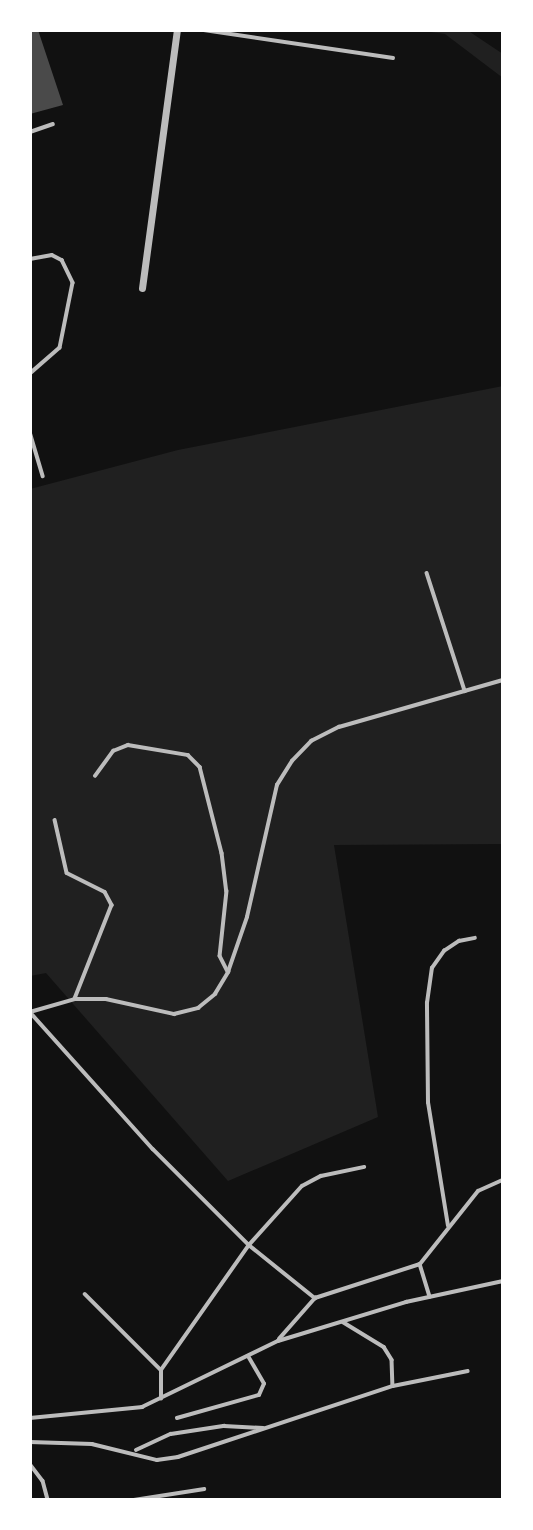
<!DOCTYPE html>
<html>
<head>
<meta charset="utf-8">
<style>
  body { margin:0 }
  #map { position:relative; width:533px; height:1530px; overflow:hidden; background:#111; font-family:"Roboto Condensed",sans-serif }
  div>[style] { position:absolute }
  .green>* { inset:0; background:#202020 }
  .building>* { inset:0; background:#4a4a4a }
  .service>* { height:3.5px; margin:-1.75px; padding:0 1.75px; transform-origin:1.75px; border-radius:1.75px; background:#bcbcbc }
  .minor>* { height:7px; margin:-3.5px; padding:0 3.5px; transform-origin:3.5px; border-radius:3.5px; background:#bcbcbc }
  span { translate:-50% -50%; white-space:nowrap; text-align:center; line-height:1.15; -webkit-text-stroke:7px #fff; paint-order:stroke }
  .frame { position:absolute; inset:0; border:32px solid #fff; pointer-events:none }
</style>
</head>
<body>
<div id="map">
  <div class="green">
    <i style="clip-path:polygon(416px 30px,467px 30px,503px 54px,503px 78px,445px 34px)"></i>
    <i style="clip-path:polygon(503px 386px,503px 844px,334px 845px,378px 1117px,228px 1181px,46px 973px,30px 976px,30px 489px,178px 450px)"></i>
  </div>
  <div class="building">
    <i style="clip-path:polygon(30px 30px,38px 30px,63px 105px,30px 114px)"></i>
  </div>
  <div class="service">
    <i style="left:204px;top:30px;width:191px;rotate:8.4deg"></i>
    <i style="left:30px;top:132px;width:24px;rotate:-19deg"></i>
    <i style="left:30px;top:259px;width:22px;rotate:-10deg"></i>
    <i style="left:52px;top:255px;width:11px;rotate:27deg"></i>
    <i style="left:62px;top:260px;width:25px;rotate:64deg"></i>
    <i style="left:73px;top:283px;width:66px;rotate:101.3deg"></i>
    <i style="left:60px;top:348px;width:40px;rotate:139deg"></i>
    <i style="left:30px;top:432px;width:46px;rotate:73.5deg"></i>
    <i style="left:427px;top:573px;width:124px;rotate:72.1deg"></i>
    <i style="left:95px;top:776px;width:31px;rotate:-54deg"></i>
    <i style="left:113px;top:751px;width:16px;rotate:-22deg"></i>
    <i style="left:128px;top:745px;width:61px;rotate:9.5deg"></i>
    <i style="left:188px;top:755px;width:17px;rotate:45deg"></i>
    <i style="left:200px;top:767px;width:89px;rotate:75.7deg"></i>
    <i style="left:222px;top:853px;width:38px;rotate:83deg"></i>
    <i style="left:227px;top:891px;width:65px;rotate:96.1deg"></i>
    <i style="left:220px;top:956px;width:18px;rotate:63deg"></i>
    <i style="left:55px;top:820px;width:54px;rotate:77.2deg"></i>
    <i style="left:67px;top:873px;width:42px;rotate:26.6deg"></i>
    <i style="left:105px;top:892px;width:15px;rotate:62deg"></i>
    <i style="left:112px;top:905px;width:101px;rotate:111.5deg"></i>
    <i style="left:30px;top:1012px;width:47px;rotate:-16.1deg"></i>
    <i style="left:75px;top:999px;width:31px"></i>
    <i style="left:106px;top:999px;width:70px;rotate:12.4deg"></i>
    <i style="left:174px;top:1014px;width:25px;rotate:-14deg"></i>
    <i style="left:198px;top:1008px;width:22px;rotate:-39deg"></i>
    <i style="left:215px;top:994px;width:26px;rotate:-59deg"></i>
    <i style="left:228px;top:972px;width:58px;rotate:-70.9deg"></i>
    <i style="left:247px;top:917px;width:135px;rotate:-77.2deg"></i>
    <i style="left:277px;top:785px;width:28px;rotate:-58deg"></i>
    <i style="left:292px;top:761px;width:28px;rotate:-46deg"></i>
    <i style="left:311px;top:741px;width:31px;rotate:-27deg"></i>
    <i style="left:339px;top:727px;width:171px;rotate:-16deg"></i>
    <i style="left:30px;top:1012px;width:184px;rotate:48.1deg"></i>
    <i style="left:153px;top:1149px;width:136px;rotate:45deg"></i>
    <i style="left:249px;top:1245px;width:85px;rotate:38.8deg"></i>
    <i style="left:448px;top:1226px;width:125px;rotate:-99.2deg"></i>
    <i style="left:428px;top:1103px;width:100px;rotate:-90.6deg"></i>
    <i style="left:427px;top:1003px;width:35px;rotate:-82deg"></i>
    <i style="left:432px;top:968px;width:21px;rotate:-55deg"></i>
    <i style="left:444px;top:951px;width:18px;rotate:-34deg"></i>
    <i style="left:459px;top:941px;width:16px;rotate:-11deg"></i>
    <i style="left:420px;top:1264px;width:34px;rotate:73deg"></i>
    <i style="left:85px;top:1294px;width:107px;rotate:45deg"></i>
    <i style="left:343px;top:1322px;width:48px;rotate:31.4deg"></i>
    <i style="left:384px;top:1347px;width:15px;rotate:58deg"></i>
    <i style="left:392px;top:1360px;width:25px;rotate:88deg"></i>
    <i style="left:279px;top:1339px;width:55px;rotate:-48.7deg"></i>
    <i style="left:315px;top:1298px;width:110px;rotate:-17.9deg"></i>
    <i style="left:420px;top:1264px;width:93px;rotate:-51.5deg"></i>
    <i style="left:478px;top:1191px;width:27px;rotate:-24deg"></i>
    <i style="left:161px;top:1399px;width:29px;rotate:-90deg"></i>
    <i style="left:161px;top:1370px;width:153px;rotate:-54.9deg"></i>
    <i style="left:249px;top:1245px;width:79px;rotate:-48.1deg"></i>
    <i style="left:302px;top:1186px;width:21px;rotate:-28deg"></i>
    <i style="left:321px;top:1176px;width:44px;rotate:-11.8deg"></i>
    <i style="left:30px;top:1418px;width:113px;rotate:-5.6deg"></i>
    <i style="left:142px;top:1407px;width:151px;rotate:-25.9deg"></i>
    <i style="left:278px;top:1341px;width:134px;rotate:-16.9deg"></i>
    <i style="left:406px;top:1302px;width:99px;rotate:-12.2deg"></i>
    <i style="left:177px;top:1418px;width:85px;rotate:-15.7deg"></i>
    <i style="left:259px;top:1395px;width:12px;rotate:-66deg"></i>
    <i style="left:264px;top:1384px;width:30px;rotate:-120deg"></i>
    <i style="left:30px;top:1442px;width:62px;rotate:1.8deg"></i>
    <i style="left:92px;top:1444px;width:67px;rotate:13.8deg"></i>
    <i style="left:157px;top:1460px;width:21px;rotate:-8deg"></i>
    <i style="left:178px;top:1457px;width:226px;rotate:-18.3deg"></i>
    <i style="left:393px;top:1386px;width:76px;rotate:-11.3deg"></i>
    <i style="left:136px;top:1450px;width:38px;rotate:-25deg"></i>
    <i style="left:171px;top:1434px;width:54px;rotate:-8.6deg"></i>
    <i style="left:224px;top:1426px;width:39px;rotate:3deg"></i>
    <i style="left:30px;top:1464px;width:21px;rotate:53deg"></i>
    <i style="left:43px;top:1481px;width:20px;rotate:75deg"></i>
    <i style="left:134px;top:1500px;width:71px;rotate:-8.9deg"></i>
  </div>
  <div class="minor">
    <i style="left:142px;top:288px;width:260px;rotate:-82.3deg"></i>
  </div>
  <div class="frame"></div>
</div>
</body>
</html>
